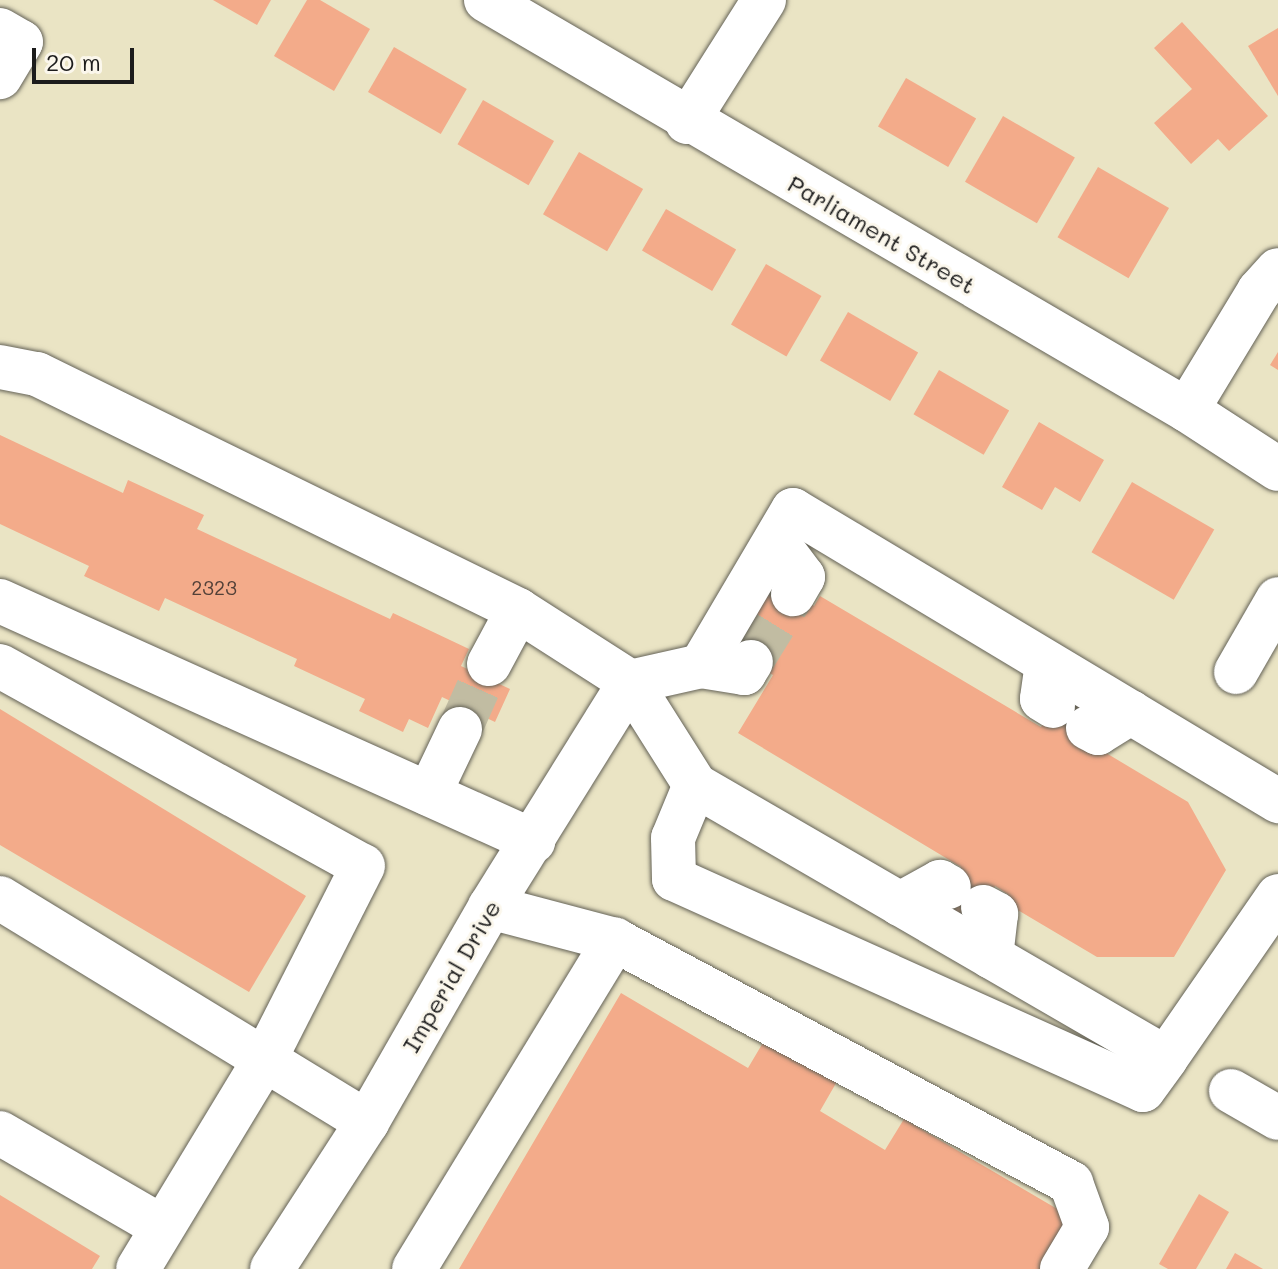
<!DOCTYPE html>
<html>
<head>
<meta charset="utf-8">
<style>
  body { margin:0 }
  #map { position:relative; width:1278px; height:1269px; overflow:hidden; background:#eae4c4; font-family:Mali,sans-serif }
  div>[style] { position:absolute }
  .building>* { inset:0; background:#f3ab8a; transform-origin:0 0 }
  .minor-tunnel>* { height:44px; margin-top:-22px; transform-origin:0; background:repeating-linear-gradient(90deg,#c1bca2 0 44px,transparent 0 66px) }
  .roads { filter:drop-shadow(0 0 2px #646257) drop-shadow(0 0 2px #646257) }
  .minor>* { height:44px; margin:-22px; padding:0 22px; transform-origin:22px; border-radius:22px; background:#fff }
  span { translate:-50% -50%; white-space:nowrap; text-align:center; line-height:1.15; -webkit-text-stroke:6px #fbf7ec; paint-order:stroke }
  .number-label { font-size:20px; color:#524038 }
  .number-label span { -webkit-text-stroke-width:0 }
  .street-label { font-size:24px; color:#1c1c1c }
  .scale { position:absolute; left:32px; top:48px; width:102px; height:36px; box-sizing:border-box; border:4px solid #1c1c1c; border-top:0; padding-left:10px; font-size:24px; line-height:28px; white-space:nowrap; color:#1c1c1c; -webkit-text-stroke:6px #fbf7ec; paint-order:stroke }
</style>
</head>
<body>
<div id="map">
  <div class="building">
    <i style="clip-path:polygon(213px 0,271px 0,257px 25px)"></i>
    <i style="clip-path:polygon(307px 0,320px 0,370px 29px,334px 91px,274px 56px)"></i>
    <i style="clip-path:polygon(1182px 22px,1268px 116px,1229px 151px,1218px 139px,1191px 164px,1154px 123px,1192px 89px,1154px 48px)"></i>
    <i style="clip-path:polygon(1278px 28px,1278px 96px,1248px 46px)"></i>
    <i style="left:394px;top:47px;width:84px;height:52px;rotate:30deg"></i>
    <i style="left:906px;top:78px;width:81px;height:56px;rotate:30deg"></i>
    <i style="left:483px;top:100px;width:82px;height:51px;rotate:30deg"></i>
    <i style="left:1003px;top:116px;width:83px;height:76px;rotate:30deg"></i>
    <i style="left:579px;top:152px;width:74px;height:72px;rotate:30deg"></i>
    <i style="left:1098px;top:167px;width:82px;height:81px;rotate:30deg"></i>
    <i style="left:666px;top:209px;width:81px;height:48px;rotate:30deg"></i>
    <i style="left:766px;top:264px;width:64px;height:70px;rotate:30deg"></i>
    <i style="left:848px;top:312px;width:81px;height:56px;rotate:30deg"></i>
    <i style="clip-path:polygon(1278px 352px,1278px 370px,1270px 365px)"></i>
    <i style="left:939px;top:370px;width:81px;height:51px;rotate:30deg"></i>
    <i style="clip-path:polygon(1039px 422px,1104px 460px,1080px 502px,1055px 487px,1042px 510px,1002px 487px)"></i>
    <i style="clip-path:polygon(0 435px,123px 493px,128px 480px,204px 515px,197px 529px,390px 619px,393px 613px,469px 649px,461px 666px,510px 689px,495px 722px,442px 697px,428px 728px,409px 719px,403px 732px,359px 711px,365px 699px,294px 666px,297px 659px,165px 598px,159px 611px,84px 576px,89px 566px,0 524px)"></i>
    <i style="left:1132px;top:482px;width:95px;height:81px;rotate:30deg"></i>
    <i style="clip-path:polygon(766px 578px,814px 606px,820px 596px,1041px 727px,1064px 688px,1099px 709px,1081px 738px,1188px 802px,1226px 870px,1174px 957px,1097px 957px,1004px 902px,1009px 895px,995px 886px,974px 922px,940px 902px,961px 867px,738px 733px,773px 675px,726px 647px)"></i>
    <i style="clip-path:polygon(0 709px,306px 896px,249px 992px,0 845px)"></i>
    <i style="clip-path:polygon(621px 993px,748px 1068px,767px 1036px,839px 1078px,820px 1111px,885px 1150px,904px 1119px,1076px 1220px,1047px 1269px,459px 1269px)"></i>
    <i style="clip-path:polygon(1199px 1194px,1229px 1212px,1196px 1269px,1168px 1269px,1159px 1264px)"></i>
    <i style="clip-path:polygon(0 1195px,100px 1256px,92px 1269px,0 1269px)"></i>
    <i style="clip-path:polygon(1235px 1253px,1263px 1269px,1226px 1269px)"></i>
  </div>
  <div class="minor-tunnel">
    <i style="left:751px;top:662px;width:80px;rotate:-58.3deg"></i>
    <i style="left:460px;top:729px;width:71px;rotate:-66deg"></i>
  </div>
  <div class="roads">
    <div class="minor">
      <i style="left:486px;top:0;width:812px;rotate:30.32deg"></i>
      <i style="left:1187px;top:410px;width:108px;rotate:33deg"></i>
      <i style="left:0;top:30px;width:24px;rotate:30deg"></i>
      <i style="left:21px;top:42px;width:41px;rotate:121deg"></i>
      <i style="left:687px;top:122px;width:144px;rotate:-57.7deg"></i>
      <i style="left:0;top:367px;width:38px;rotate:11deg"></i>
      <i style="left:37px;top:374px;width:536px;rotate:26.13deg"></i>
      <i style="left:518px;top:610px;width:133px;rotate:32.7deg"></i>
      <i style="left:630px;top:682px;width:122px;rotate:57.7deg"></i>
      <i style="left:695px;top:785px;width:544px;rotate:30.1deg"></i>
      <i style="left:1166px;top:1058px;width:197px;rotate:-55.3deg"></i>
      <i style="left:1187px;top:410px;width:139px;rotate:-58.8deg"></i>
      <i style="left:1259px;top:291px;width:28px;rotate:-48deg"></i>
      <i style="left:776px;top:541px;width:45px;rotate:53.1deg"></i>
      <i style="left:803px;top:577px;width:20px;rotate:120deg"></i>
      <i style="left:0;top:601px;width:585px;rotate:24.24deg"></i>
      <i style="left:1047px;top:663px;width:36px;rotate:98deg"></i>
      <i style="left:1042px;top:699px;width:13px;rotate:32deg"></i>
      <i style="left:489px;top:664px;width:61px;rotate:-61.8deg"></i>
      <i style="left:0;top:666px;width:414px;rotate:28.9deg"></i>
      <i style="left:363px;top:866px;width:216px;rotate:116.9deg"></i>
      <i style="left:265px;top:1059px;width:245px;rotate:121.2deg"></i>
      <i style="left:701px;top:666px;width:44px;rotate:9.2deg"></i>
      <i style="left:744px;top:673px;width:13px;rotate:-58deg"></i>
      <i style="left:1236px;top:672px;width:84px;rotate:-60.1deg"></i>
      <i style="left:630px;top:682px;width:73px;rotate:-12.7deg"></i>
      <i style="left:701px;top:666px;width:181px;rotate:-59.5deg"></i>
      <i style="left:793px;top:510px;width:566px;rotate:30.96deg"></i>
      <i style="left:1088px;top:728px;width:11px;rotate:27deg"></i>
      <i style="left:1098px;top:733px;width:39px;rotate:-32deg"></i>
      <i style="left:695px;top:785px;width:57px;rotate:112.5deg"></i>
      <i style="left:673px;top:838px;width:41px;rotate:88.6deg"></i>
      <i style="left:674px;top:879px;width:514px;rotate:24.22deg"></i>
      <i style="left:1143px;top:1090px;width:39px;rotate:-54deg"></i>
      <i style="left:429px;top:794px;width:72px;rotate:-64.5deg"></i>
      <i style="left:0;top:898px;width:430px;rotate:31.4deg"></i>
      <i style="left:900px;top:904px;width:46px;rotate:-28.8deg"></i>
      <i style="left:940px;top:882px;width:10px;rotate:29deg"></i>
      <i style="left:490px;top:907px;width:129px;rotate:14.8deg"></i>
      <i style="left:615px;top:940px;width:517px;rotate:28.05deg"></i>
      <i style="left:1071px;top:1183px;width:47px;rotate:70deg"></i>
      <i style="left:1087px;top:1227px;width:49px;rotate:120.8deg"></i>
      <i style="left:983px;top:907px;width:15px;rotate:28deg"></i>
      <i style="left:996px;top:914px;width:43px;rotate:96.6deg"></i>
      <i style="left:1231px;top:1091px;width:54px;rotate:29.9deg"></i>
      <i style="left:0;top:1133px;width:187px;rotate:30.1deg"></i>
      <i style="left:272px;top:1269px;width:175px;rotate:-57.1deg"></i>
      <i style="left:367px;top:1122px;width:248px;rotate:-60.2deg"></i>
      <i style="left:490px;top:907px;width:265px;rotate:-58.1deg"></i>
      <i style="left:414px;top:1269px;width:386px;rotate:-58.6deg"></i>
    </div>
  </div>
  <div class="number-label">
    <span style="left:214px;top:587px">2323</span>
  </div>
  <div class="street-label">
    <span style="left:882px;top:234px;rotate:30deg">Parliament Street</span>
    <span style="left:451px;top:976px;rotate:-60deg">Imperial Drive</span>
  </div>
  <div class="scale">20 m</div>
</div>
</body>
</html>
